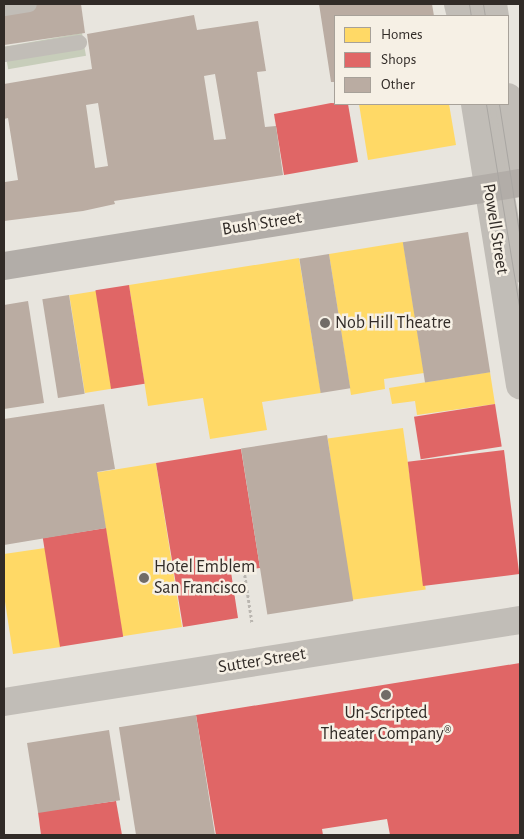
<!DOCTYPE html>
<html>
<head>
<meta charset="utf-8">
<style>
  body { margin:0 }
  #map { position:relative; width:524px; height:839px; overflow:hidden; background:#e8e5de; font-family:"Alegreya Sans",sans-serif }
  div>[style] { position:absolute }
  .green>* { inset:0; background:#c7cdba; transform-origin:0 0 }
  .homes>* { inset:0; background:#ffd966; transform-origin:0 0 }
  .shops>* { inset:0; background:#e06666; transform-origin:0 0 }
  .building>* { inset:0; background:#baaca2; transform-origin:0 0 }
  .path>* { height:3px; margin-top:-1.5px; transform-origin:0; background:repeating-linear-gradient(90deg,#bab6b0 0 2.5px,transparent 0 5px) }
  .service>* { height:15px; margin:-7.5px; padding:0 7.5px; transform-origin:7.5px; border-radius:7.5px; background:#c1bdb7 }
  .tertiary>* { height:28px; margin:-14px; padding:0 14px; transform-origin:14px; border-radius:14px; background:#c1bdb7 }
  .secondary>* { height:28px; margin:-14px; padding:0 14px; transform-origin:14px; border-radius:14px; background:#b2ada8 }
  .tram>* { height:1px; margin:-0.5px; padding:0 0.5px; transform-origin:0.5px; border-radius:0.5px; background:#a9a6a2 }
  .dots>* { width:14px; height:14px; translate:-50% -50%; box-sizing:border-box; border:2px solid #f6f0e5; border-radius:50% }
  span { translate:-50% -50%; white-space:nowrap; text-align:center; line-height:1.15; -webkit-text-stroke:5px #f6f0e5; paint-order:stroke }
  .street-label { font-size:18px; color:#312b27 }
  .poi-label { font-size:18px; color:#312b27 }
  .left { translate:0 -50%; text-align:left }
  .frame { position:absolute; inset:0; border:5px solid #312b27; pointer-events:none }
  .legend { position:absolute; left:334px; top:15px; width:175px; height:90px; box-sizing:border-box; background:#f6f0e5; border:1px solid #a7a199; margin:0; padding:6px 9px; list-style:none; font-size:15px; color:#312b27 }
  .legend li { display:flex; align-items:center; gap:10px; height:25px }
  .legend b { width:25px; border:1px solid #a7a199 }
</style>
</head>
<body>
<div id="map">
  <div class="green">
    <i style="left:82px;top:33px;width:23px;height:79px;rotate:80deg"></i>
  </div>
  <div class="homes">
    <i style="clip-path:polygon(359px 104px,449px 104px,456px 145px,368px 160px)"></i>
    <i style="clip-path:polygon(403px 242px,424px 373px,384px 379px,385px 389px,351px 395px,329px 254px)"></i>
    <i style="clip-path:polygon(299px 258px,321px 393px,262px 402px,267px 430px,210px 439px,203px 398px,148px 406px,129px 285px)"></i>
    <i style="left:96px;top:291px;width:99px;height:27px;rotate:81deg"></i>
    <i style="clip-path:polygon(490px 372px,495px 404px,417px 415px,415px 401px,392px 404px,389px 388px)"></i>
    <i style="left:403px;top:428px;width:163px;height:76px;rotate:82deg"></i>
    <i style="left:156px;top:463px;width:166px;height:60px;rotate:81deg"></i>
    <i style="clip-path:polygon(45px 548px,61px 647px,13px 654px,4px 595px,4px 554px)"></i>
  </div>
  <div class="shops">
    <i style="clip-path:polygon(331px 103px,348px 104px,358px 162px,284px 175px,274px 114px)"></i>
    <i style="left:129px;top:285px;width:100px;height:34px;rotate:81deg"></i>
    <i style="left:495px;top:404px;width:43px;height:82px;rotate:81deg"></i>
    <i style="clip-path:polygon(241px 449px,260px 568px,231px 572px,238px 618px,183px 627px,156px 463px)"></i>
    <i style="left:504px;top:450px;width:125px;height:97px;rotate:83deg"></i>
    <i style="left:106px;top:528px;width:110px;height:64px;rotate:81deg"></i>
    <i style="clip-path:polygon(520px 663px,520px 835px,390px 835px,387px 819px,322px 829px,323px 835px,216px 835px,196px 715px)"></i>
    <i style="clip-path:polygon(116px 801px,122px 835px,41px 835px,38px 812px)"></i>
  </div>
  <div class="building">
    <i style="clip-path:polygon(4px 4px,81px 4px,85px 33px,4px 45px)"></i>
    <i style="clip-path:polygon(319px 4px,432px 4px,434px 16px,335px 16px,335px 82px,331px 82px)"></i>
    <i style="clip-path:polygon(evenodd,194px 15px,197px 30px,258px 21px,266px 71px,257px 72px,265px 127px,276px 126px,283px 175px,114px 201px,115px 204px,83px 211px,4px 221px,5px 182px,18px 180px,8px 118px,4px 119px,4px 84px,92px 69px,87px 34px,194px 15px,215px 74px,226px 139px,214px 140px,204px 76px,215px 74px,194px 15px,98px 103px,108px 166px,95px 168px,86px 105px,98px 103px)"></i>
    <i style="left:468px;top:232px;width:142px;height:66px;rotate:81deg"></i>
    <i style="left:329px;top:254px;width:136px;height:30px;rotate:81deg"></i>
    <i style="left:69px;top:295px;width:100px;height:27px;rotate:81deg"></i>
    <i style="clip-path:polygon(28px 301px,44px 403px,4px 409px,4px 305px)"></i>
    <i style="clip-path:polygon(104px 404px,115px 469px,97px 472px,106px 528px,4px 545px,4px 419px)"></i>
    <i style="left:327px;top:435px;width:168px;height:87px;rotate:81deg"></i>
    <i style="left:196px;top:715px;width:122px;height:78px;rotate:81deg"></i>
    <i style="left:109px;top:730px;width:71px;height:83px;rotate:81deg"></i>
  </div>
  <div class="path">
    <i style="left:244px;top:570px;width:54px;rotate:81.4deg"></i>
  </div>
  <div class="service">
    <i style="left:476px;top:4px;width:12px;rotate:81deg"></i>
    <i style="left:4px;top:8px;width:25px;rotate:-9deg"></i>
    <i style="left:4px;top:54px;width:76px;rotate:-9.1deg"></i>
    <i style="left:492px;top:104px;width:173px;rotate:80.7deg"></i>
  </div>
  <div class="tertiary">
    <i style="left:458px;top:4px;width:12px;rotate:76deg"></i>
    <i style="left:493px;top:4px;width:12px;rotate:81deg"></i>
    <i style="left:508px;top:97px;width:77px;rotate:81deg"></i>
    <i style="left:475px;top:104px;width:285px;rotate:80.9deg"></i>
    <i style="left:4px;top:702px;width:522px;rotate:-9.03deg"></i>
  </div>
  <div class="secondary">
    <i style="left:4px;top:266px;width:523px;rotate:-9.14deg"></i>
  </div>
  <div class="tram">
    <i style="left:469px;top:4px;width:12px;rotate:81deg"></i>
    <i style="left:483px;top:4px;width:12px;rotate:81deg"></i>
    <i style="left:486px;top:104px;width:210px;rotate:80.7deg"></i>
    <i style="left:499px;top:104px;width:136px;rotate:81.1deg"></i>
  </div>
  <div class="dots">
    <i style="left:325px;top:323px;background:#716c67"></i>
    <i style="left:144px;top:578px;background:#716c67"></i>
    <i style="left:386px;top:695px;background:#716c67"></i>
  </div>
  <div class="street-label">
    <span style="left:262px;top:224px;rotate:-9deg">Bush Street</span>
    <span style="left:495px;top:229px;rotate:81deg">Powell Street</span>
    <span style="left:262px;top:661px;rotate:-9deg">Sutter Street</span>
  </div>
  <div class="poi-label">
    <span class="left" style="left:335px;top:323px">Nob Hill Theatre</span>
    <span class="left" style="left:154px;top:578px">Hotel Emblem<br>San Francisco</span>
    <span style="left:386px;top:724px">Un-Scripted<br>Theater Company®</span>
  </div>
  <div class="frame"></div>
  <ul class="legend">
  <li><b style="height:14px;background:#ffd966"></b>Homes</li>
  <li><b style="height:14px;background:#e06666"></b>Shops</li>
  <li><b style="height:14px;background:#baaca2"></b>Other</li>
  </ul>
</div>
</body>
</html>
